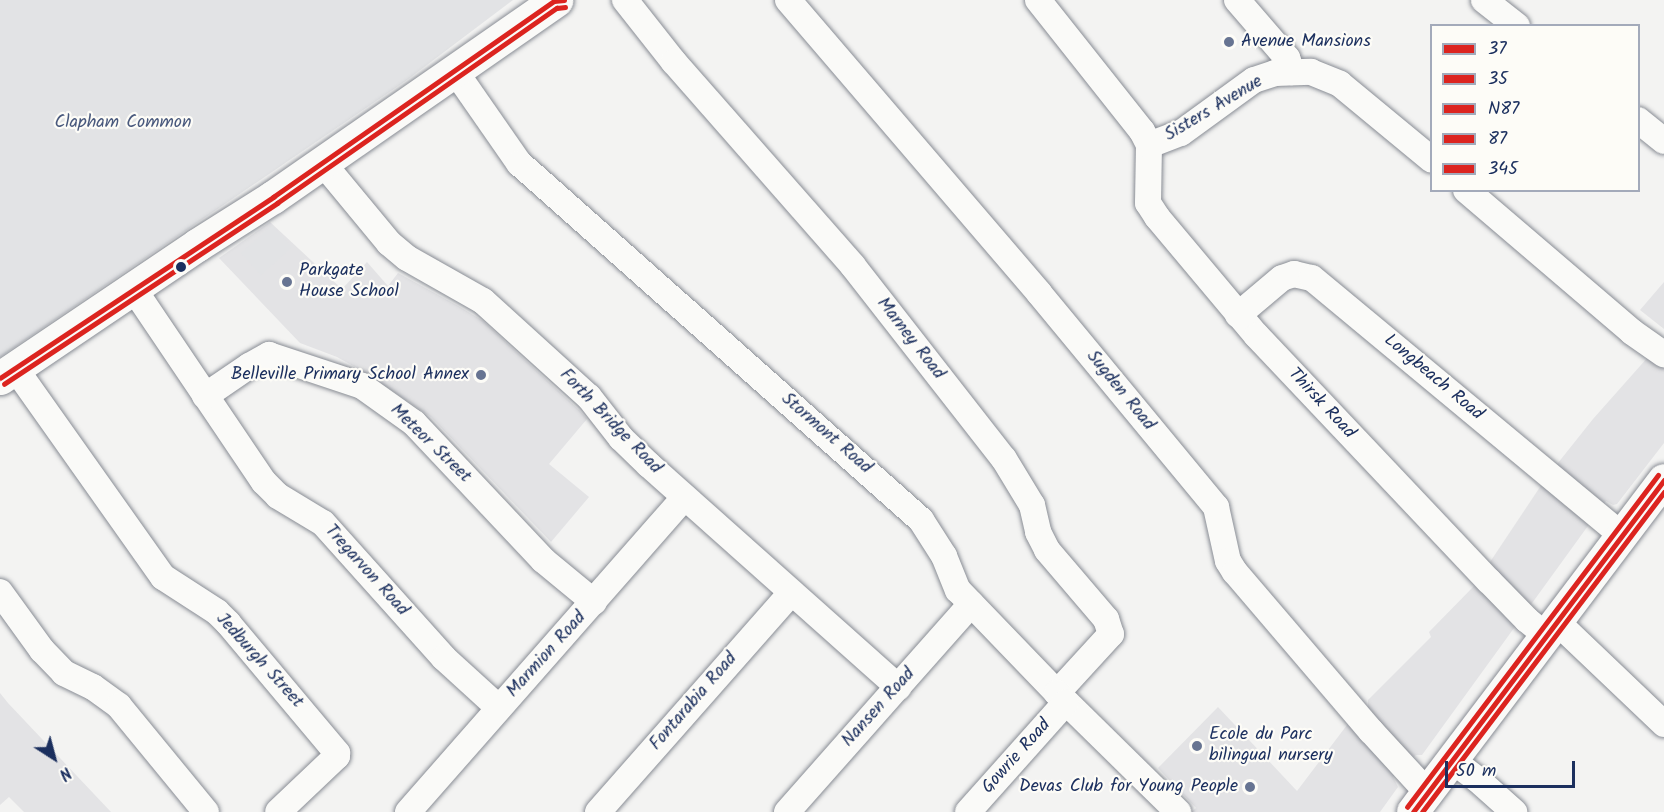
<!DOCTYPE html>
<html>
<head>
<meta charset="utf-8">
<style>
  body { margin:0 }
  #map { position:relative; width:1664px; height:812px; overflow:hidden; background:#f3f3f2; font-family:Kalam,sans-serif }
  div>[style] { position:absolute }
  .built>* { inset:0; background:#e3e3e5 }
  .green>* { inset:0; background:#e2e3e5; transform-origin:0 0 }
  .roads { filter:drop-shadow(0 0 2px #888c94) drop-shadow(0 0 2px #888c94) }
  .minor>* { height:26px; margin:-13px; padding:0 13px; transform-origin:13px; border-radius:13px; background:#fafaf8 }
  .major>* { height:32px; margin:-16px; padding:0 16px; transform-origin:16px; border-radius:16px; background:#fafaf8 }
  .highway>* { height:33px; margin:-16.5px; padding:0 16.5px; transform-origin:16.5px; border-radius:16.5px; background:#fafaf8 }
  .bus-1>* { height:4.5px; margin:-2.25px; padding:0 2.25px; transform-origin:2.25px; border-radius:2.25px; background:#dc241f }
  .bus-2>* { height:4.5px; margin:-2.25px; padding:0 2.25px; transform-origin:2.25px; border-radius:2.25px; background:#dc241f }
  .bus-3>* { height:4.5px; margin:-2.25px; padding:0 2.25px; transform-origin:2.25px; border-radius:2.25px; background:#dc241f }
  .bus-4>* { height:4.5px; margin:-2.25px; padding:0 2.25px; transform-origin:2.25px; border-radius:2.25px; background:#dc241f }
  .bus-5>* { height:4.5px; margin:-2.25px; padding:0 2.25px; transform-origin:2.25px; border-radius:2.25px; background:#dc241f }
  .dots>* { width:16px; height:16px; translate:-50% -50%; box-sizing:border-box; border:3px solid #fdfcf7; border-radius:50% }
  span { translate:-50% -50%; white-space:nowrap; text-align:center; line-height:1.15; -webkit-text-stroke:4.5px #fdfcf7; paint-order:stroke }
  .poi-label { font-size:18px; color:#1b2f5e }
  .left { translate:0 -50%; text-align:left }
  .right { translate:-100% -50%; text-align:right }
  .street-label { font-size:18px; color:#1b2f5e }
  .park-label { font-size:18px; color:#49597d }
  .legend { position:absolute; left:1430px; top:24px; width:210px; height:168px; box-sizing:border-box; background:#fdfcf7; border:2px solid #a3aaba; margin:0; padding:8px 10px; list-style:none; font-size:18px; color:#1b2f5e }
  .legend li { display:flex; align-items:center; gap:12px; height:30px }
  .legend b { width:30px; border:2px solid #a3aaba }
  .north { position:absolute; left:24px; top:728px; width:60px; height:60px; -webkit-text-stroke:4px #fdfcf7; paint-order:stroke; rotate:144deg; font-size:16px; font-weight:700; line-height:24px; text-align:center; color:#1b2f5e }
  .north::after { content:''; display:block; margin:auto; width:21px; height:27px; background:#1b2f5e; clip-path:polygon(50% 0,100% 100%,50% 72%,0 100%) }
  .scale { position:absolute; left:1445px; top:761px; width:130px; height:27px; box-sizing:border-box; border:3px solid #1b2f5e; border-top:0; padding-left:8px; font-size:18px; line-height:21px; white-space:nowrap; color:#1b2f5e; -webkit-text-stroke:4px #fdfcf7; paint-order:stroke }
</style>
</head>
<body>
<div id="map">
  <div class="built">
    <i style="clip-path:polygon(270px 222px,342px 289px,367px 262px,388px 286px,398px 273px,460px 307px,483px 321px,579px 410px,587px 419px,549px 464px,589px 497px,551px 542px,431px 417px,366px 373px,337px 357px,300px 343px,219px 258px)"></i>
    <i style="clip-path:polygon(1664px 282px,1664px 329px,1640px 310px)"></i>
    <i style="clip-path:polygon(1664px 339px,1664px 443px,1617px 504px,1613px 505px,1606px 501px,1422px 755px,1416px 755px,1393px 777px,1398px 787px,1380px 812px,1191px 812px,1196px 808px,1158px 768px,1218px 707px,1297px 791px,1347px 725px,1368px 706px,1368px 700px,1431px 637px,1429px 632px,1474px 586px,1546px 478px,1593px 419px)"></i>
    <i style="clip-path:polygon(0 693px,8px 703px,111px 812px,24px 812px,9px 797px,0 805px)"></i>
  </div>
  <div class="green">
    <i style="clip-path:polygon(0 0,513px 0,407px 80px,0 357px)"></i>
    <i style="left:272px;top:225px;width:30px;height:42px;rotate:48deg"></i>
  </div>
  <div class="roads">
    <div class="minor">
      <i style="left:625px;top:0;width:79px;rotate:51.7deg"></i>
      <i style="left:674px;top:62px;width:271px;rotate:48.7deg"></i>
      <i style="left:853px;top:266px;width:245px;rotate:52deg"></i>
      <i style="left:1004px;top:459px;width:54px;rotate:58.7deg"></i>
      <i style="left:1032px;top:505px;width:28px;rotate:77deg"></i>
      <i style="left:1038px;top:532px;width:20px;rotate:63deg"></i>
      <i style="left:1047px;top:550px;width:91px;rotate:49.5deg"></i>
      <i style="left:1106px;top:619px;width:16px;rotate:72deg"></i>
      <i style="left:1111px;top:634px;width:80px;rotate:132.5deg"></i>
      <i style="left:788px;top:0;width:386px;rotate:49.4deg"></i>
      <i style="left:1039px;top:293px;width:278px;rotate:50.4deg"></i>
      <i style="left:1216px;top:507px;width:55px;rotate:77.5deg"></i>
      <i style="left:1228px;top:561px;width:13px;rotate:58deg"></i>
      <i style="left:1235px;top:572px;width:209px;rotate:49.5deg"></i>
      <i style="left:1371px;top:731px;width:84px;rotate:47.4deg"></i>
      <i style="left:1038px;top:0;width:167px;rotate:51.6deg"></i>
      <i style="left:1142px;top:131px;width:16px;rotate:63deg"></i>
      <i style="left:1149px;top:145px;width:58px;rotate:91deg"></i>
      <i style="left:1148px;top:203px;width:17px;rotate:57deg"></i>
      <i style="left:1157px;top:217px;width:155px;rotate:50deg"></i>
      <i style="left:1257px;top:336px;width:337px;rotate:46.6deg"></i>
      <i style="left:1489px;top:581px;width:54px;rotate:45.7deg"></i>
      <i style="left:1527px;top:620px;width:26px;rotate:39deg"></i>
      <i style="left:1237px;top:0;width:77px;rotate:49.2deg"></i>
      <i style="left:1287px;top:58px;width:15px;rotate:70deg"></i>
      <i style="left:1484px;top:0;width:42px;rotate:38.2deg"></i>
      <i style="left:455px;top:71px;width:112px;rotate:55.2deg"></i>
      <i style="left:519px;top:163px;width:538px;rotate:41.61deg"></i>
      <i style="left:921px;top:520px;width:43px;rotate:57.4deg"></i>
      <i style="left:944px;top:556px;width:37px;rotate:68deg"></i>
      <i style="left:958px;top:590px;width:143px;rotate:46.1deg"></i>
      <i style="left:1057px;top:693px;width:170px;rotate:44.5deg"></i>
      <i style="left:1638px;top:120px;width:33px;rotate:39deg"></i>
      <i style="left:1149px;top:145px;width:34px;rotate:-21deg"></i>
      <i style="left:1181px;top:133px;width:90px;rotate:-36deg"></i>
      <i style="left:1254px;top:80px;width:22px;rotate:-18deg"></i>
      <i style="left:1275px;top:73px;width:36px;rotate:-2deg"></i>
      <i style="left:1311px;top:72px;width:31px;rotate:22deg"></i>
      <i style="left:1340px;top:84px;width:119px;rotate:39.6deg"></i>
      <i style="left:322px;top:162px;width:105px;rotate:50.4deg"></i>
      <i style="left:389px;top:243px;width:23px;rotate:40deg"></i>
      <i style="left:407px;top:258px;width:87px;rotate:29.5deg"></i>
      <i style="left:483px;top:301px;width:143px;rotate:42.2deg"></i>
      <i style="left:589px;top:397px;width:52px;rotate:52deg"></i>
      <i style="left:621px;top:438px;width:39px;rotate:44deg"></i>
      <i style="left:649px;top:465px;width:334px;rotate:41.7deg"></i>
      <i style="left:1466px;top:190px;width:218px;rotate:40.5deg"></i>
      <i style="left:1632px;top:332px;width:39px;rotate:35deg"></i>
      <i style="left:133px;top:288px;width:234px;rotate:56deg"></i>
      <i style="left:264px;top:482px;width:20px;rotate:45deg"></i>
      <i style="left:278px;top:496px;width:52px;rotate:31deg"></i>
      <i style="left:323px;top:523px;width:181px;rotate:48.1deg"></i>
      <i style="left:444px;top:658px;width:74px;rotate:42.3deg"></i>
      <i style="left:1238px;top:315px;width:57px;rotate:-40.1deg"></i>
      <i style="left:1282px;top:278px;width:13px;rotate:-18deg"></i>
      <i style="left:1294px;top:274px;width:18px;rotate:13deg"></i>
      <i style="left:1312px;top:278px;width:403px;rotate:39.7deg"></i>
      <i style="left:15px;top:368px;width:256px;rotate:54.7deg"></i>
      <i style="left:163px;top:577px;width:64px;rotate:32.9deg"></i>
      <i style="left:217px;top:612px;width:16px;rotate:45deg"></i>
      <i style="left:228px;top:623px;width:170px;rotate:50deg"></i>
      <i style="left:337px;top:753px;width:3px;rotate:90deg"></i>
      <i style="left:337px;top:756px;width:81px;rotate:136.5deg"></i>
      <i style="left:205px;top:396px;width:53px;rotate:-34.3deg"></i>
      <i style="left:249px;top:366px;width:23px;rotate:-29deg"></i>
      <i style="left:269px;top:355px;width:98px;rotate:18.4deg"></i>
      <i style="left:362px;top:386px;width:64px;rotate:35.4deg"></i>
      <i style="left:414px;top:423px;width:188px;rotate:46.7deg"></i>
      <i style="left:543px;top:560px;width:66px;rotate:39.5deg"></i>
      <i style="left:0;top:592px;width:72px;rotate:54.1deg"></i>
      <i style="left:42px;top:650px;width:32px;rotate:46deg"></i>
      <i style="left:64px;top:673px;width:32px;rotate:26deg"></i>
      <i style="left:93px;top:687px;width:32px;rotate:36deg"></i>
      <i style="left:119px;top:706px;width:137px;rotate:50.6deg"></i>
      <i style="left:1557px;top:622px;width:148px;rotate:43.6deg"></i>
      <i style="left:1453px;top:761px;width:30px;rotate:37deg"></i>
      <i style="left:1477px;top:779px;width:50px;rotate:41.7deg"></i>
      <i style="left:408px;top:812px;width:419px;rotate:-48.7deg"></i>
      <i style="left:598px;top:812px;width:292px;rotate:-48.6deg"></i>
      <i style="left:787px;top:812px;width:278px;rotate:-48.5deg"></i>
      <i style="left:968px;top:812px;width:147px;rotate:-48.3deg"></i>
    </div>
    <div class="major">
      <i style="left:1413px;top:812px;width:416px;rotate:-52.9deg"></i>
    </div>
    <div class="highway">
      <i style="left:0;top:378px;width:238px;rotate:-34deg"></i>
      <i style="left:197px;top:245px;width:90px;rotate:-32.3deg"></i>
      <i style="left:273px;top:197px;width:345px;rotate:-34.8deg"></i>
    </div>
  </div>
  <div class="bus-1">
    <i style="left:0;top:378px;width:328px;rotate:-33.5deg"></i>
    <i style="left:273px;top:197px;width:343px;rotate:-34.9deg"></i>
    <i style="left:554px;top:1px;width:10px;rotate:-6deg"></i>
  </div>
  <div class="bus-2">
    <i style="left:4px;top:384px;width:328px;rotate:-33.5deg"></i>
    <i style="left:277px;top:203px;width:341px;rotate:-34.9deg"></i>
    <i style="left:557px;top:8px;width:8px;rotate:-7deg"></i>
  </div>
  <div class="bus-3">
    <i style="left:1413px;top:812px;width:416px;rotate:-52.9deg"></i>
  </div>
  <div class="bus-4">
    <i style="left:1422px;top:812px;width:401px;rotate:-52.9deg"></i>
  </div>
  <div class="bus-5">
    <i style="left:1407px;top:807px;width:416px;rotate:-52.9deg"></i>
  </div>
  <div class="dots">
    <i style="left:1229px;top:42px;background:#677492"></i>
    <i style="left:181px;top:267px;background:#1b2f5e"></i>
    <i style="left:287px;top:282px;background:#677492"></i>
    <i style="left:481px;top:375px;background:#677492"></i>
    <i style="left:1197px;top:746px;background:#677492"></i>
    <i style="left:1250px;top:787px;background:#677492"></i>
  </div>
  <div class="poi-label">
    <span class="left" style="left:1241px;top:42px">Avenue Mansions</span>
    <span class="left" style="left:299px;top:282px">Parkgate<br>House School</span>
    <span class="right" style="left:469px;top:375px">Belleville Primary School Annex</span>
    <span class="left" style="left:1209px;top:746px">Ecole du Parc<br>bilingual nursery</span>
    <span class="right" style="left:1238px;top:787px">Devas Club for Young People</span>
  </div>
  <div class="street-label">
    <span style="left:1214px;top:109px;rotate:-31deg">Sisters Avenue</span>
    <span style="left:910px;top:339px;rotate:52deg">Marney Road</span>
    <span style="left:1433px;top:378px;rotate:40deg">Longbeach Road</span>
    <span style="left:1120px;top:391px;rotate:51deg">Sugden Road</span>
    <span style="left:1321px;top:404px;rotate:47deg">Thirsk Road</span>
    <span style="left:610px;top:422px;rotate:46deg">Forth Bridge Road</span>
    <span style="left:826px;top:434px;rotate:41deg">Stormont Road</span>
    <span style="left:430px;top:444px;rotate:44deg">Meteor Street</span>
    <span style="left:366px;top:571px;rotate:48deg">Tregarvon Road</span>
    <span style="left:547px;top:655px;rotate:-48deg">Marmion Road</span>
    <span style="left:259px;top:661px;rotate:48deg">Jedburgh Street</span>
    <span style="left:694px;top:702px;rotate:-49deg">Fontarabia Road</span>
    <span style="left:879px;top:708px;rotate:-48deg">Nansen Road</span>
    <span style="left:1017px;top:757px;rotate:-48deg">Gowrie Road</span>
  </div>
  <div class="park-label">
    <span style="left:123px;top:123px">Clapham Common</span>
  </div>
  <ul class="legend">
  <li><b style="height:8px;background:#dc241f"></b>37</li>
  <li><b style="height:8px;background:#dc241f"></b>35</li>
  <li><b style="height:8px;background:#dc241f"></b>N87</li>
  <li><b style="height:8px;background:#dc241f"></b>87</li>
  <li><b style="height:8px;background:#dc241f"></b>345</li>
  </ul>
  <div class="north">N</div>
  <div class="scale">50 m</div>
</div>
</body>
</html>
